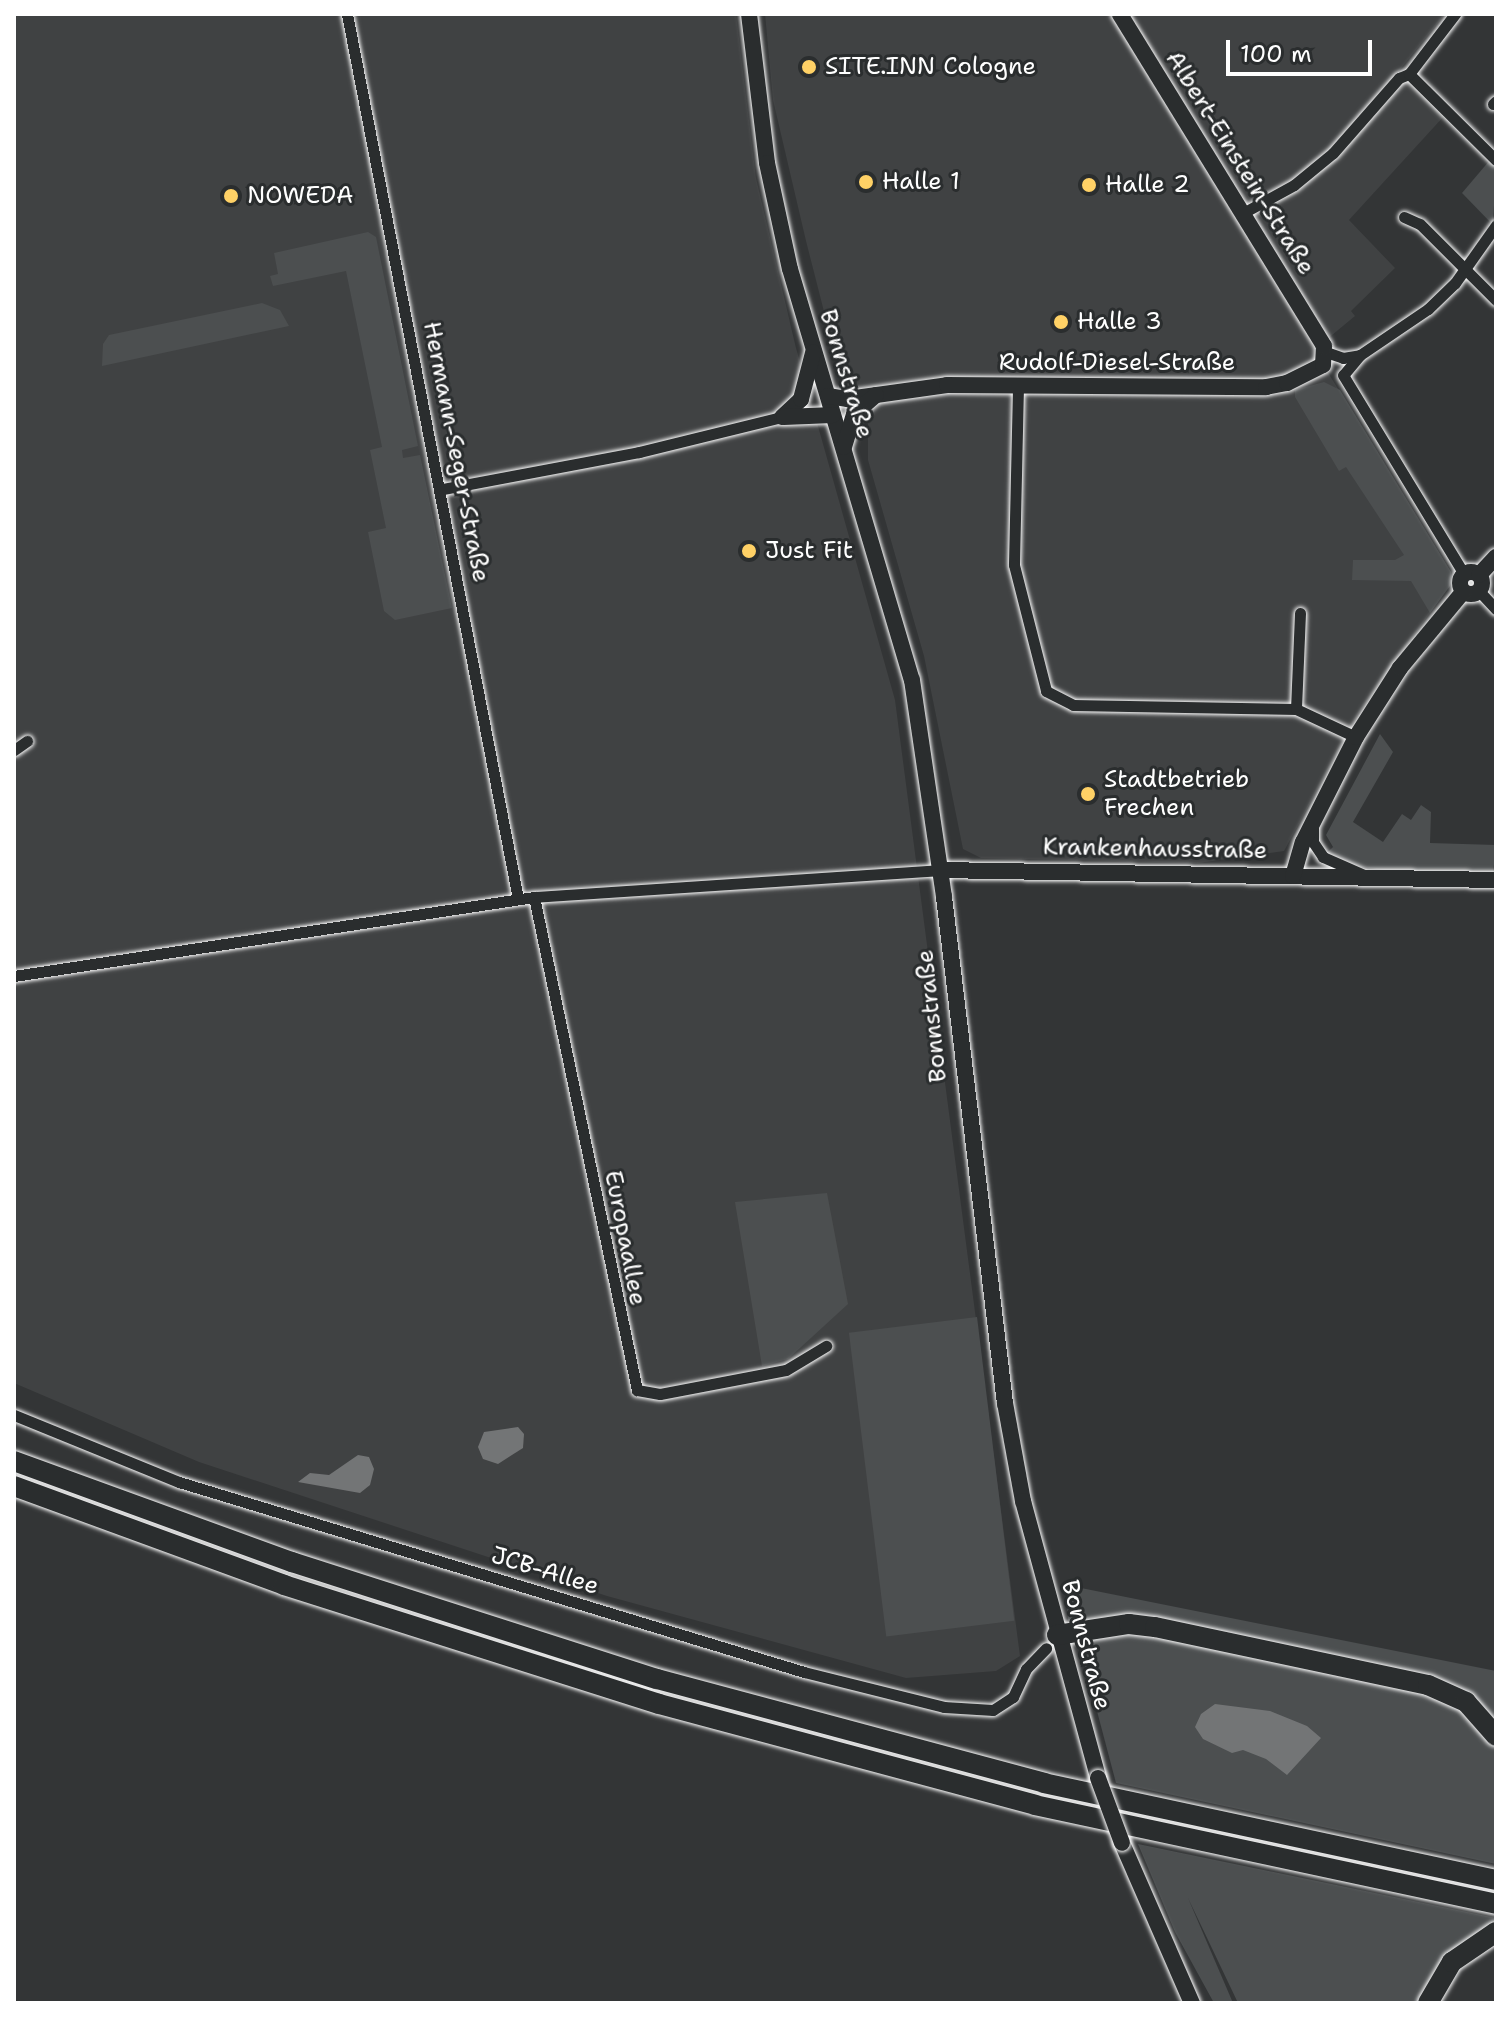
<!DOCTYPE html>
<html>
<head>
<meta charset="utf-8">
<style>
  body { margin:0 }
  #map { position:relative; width:1510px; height:2017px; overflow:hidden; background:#333536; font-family:"Shantell Sans",sans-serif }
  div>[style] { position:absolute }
  .built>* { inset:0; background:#404243 }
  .green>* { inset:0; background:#4c4f50; transform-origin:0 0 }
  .water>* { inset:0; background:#737576 }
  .roads { filter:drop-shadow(0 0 2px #fff) drop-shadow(0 0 2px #fff) }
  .street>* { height:11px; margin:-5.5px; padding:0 5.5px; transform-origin:5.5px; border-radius:5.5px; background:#2a2d2e }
  .secondary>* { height:16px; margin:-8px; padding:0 8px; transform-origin:8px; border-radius:8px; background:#2a2d2e }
  .secondary>.ring { margin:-8px; padding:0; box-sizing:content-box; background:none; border:16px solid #2a2d2e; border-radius:50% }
  .highway>* { height:20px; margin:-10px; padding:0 10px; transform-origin:10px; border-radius:10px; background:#2a2d2e }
  .bridges { filter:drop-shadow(0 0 2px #fff) drop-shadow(0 0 2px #fff) }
  .secondary-bridge>* { height:16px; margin:-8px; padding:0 8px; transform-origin:8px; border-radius:8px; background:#2a2d2e }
  .dots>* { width:22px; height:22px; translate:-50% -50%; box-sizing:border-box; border:4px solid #2a2d2e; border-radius:50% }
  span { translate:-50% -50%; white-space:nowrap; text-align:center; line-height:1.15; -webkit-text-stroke:6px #2a2d2e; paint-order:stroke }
  .poi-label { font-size:24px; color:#fff }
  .left { translate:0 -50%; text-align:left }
  .street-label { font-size:24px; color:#fff }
  .frame { position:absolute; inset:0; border:16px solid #fff; pointer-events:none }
  .scale { position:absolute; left:1226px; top:40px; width:146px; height:36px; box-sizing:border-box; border:4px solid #fff; border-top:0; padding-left:10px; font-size:24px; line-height:28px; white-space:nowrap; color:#fff; -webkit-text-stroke:6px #2a2d2e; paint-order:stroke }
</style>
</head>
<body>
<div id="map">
  <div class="built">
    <i style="clip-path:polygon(14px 14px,736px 14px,756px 178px,796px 348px,895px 700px,1020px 1656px,996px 1671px,906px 1678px,607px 1596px,199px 1462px,14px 1383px)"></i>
    <i style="clip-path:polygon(765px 14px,1445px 14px,1398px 72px,1445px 115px,1349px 220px,1395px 268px,1351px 311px,1355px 316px,1314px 350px,1451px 572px,1451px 583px,1358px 714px,1284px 851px,1198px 863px,981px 858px,963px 849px,924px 656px,868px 460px,868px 424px,844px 390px,806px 241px,773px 100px)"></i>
  </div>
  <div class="green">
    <i style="clip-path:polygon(1490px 160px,1496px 167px,1493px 225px,1462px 193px)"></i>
    <i style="clip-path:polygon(368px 232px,376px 237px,418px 446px,402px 450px,403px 458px,420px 455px,452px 608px,395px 620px,384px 611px,368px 532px,386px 528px,370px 450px,382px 447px,346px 271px,273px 286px,270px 276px,278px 274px,274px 253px)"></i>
    <i style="clip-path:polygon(262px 303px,280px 310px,289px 326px,102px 366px,103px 344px,109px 335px)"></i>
    <i style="clip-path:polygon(1324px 382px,1340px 390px,1451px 572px,1450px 586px,1430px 613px,1411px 581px,1352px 580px,1353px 560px,1395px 560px,1404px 555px,1346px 467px,1339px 471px,1295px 397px,1295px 390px)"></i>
    <i style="clip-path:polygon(1380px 734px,1393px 752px,1353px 822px,1383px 842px,1402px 814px,1411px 820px,1421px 805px,1431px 812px,1430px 843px,1496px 845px,1493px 874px,1399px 872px,1339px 864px,1325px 855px,1333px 847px,1326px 835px)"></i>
    <i style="clip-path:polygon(827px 1193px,848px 1304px,788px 1359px,762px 1366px,735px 1202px)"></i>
    <i style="left:977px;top:1317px;width:306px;height:129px;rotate:83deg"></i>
    <i style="clip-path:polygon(1081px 1588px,1496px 1671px,1496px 1725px,1452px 1687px,1075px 1624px,1068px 1620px,1067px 1604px)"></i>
    <i style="clip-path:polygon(1121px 1632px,1240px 1649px,1455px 1701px,1496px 1748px,1496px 1864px,1116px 1783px,1079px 1643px,1085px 1637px)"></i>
    <i style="clip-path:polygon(1138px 1844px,1496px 1918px,1496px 1926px,1423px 2003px,1238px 2003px,1188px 1898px,1233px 2003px,1214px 2003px,1175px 1932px)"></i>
  </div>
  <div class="water">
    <i style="clip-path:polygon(518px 1427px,524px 1434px,523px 1448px,498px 1464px,483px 1459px,478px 1447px,484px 1432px)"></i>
    <i style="clip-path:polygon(358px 1455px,369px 1457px,374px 1469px,370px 1485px,360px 1493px,298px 1482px,310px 1473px,329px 1475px)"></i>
    <i style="clip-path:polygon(1215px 1704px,1270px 1711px,1307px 1726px,1321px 1738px,1287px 1775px,1266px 1759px,1243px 1750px,1232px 1753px,1203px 1739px,1195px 1727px,1201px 1714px)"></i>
  </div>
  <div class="roads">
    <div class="street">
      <i style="left:347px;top:14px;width:901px;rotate:79.06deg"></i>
      <i style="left:1409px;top:74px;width:122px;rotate:44.7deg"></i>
      <i style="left:1493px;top:104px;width:4px;rotate:-45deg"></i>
      <i style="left:1243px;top:213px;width:58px;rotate:-28.8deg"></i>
      <i style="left:1294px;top:185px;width:50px;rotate:-39.4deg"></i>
      <i style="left:1333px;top:153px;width:100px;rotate:-48.7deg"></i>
      <i style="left:1399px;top:78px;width:11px;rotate:-22deg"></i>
      <i style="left:1409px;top:74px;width:76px;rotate:-52.5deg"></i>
      <i style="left:1404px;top:217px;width:17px;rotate:24deg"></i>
      <i style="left:1420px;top:224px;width:107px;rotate:45deg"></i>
      <i style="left:1326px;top:352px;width:18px;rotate:19deg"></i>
      <i style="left:1343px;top:358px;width:17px;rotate:-10deg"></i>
      <i style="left:1360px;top:355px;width:82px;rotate:-34.1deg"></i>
      <i style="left:1428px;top:309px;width:37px;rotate:-44deg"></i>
      <i style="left:1455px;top:283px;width:71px;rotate:-54.7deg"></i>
      <i style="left:1360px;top:355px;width:26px;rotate:130deg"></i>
      <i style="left:1343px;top:375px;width:233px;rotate:58.7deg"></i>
      <i style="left:1018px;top:387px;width:178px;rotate:91.3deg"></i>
      <i style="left:1014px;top:565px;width:130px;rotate:75.7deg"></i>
      <i style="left:1046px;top:691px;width:30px;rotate:27deg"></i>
      <i style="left:1073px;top:705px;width:223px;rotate:1deg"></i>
      <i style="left:1296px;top:709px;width:66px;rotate:25deg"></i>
      <i style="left:443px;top:489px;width:199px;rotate:-10.7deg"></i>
      <i style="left:639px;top:452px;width:147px;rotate:-13.8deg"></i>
      <i style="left:1479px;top:591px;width:25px;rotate:47deg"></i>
      <i style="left:1296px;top:709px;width:96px;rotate:-87.6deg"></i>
      <i style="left:14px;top:750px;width:16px;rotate:-35deg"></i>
      <i style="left:1313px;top:827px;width:15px;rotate:90deg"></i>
      <i style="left:1313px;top:842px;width:18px;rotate:56deg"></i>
      <i style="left:1323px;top:857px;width:45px;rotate:23.7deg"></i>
      <i style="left:534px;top:897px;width:504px;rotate:78.2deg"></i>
      <i style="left:637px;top:1390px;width:23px;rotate:10deg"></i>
      <i style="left:660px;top:1394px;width:128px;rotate:-10.8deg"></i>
      <i style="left:786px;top:1370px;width:47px;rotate:-31deg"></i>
      <i style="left:14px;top:976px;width:526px;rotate:-8.64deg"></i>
      <i style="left:534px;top:897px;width:407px;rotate:-3.8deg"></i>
      <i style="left:14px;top:1415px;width:178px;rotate:22.1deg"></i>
      <i style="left:179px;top:1482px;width:653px;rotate:16.91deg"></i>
      <i style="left:804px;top:1672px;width:144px;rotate:14deg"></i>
      <i style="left:944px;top:1707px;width:49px;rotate:3.5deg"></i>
      <i style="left:993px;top:1710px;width:24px;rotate:-33deg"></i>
      <i style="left:1013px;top:1697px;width:31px;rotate:-65deg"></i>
      <i style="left:1026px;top:1669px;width:29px;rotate:-46deg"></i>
    </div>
    <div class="secondary">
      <i style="left:749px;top:14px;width:150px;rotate:83.1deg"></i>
      <i style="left:767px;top:163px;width:108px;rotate:77.8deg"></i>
      <i style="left:790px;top:269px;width:429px;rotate:73.5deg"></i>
      <i style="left:912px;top:680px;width:219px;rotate:81.6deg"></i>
      <i style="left:944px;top:897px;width:510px;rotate:83.13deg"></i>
      <i style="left:1005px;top:1403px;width:100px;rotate:79.6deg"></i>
      <i style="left:1023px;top:1501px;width:287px;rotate:74.8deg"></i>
      <i style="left:828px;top:396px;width:20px;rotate:9deg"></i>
      <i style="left:848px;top:399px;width:100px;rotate:-8deg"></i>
      <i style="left:947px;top:385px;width:319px;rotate:0.4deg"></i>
      <i style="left:1266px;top:387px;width:21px;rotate:-11deg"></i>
      <i style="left:1287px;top:383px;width:40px;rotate:-26.6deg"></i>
      <i style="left:1323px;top:365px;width:19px;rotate:-87deg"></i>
      <i style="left:1324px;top:346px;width:390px;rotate:-121.6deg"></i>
      <i style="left:782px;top:417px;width:26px;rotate:-43deg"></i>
      <i style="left:801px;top:399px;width:48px;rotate:-75.4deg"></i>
      <i style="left:784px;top:417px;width:49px;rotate:-2.3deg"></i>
      <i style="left:844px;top:447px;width:34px;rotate:-73deg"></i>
      <i style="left:854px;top:414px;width:29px;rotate:-41deg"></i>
      <i class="ring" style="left:1460px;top:572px;width:6px;height:6px"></i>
      <i style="left:1479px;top:575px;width:25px;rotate:-47deg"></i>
      <i style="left:940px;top:870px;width:556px;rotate:1.03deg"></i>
      <i style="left:1293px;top:876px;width:35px;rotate:-74deg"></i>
      <i style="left:1303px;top:842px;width:118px;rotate:-63.2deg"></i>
      <i style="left:1356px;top:737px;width:82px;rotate:-57.5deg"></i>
      <i style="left:1400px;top:668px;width:99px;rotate:-50.3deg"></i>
      <i style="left:1122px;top:1843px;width:175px;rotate:66.4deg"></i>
    </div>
    <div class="highway">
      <i style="left:14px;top:1461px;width:296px;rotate:20deg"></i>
      <i style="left:292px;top:1562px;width:383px;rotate:17.8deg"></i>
      <i style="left:657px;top:1679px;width:401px;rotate:15deg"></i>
      <i style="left:1044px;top:1783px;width:462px;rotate:12.1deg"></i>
      <i style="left:14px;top:1486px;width:288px;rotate:20.1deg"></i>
      <i style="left:284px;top:1585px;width:393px;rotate:17.6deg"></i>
      <i style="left:659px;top:1704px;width:389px;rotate:15deg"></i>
      <i style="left:1035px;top:1805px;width:472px;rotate:12.1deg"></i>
      <i style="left:1057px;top:1635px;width:73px;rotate:-8.7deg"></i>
      <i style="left:1129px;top:1624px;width:26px;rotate:7deg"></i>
      <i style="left:1155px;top:1627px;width:279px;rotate:12deg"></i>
      <i style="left:1428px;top:1685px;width:42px;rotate:24.1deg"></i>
      <i style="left:1466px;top:1702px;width:45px;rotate:48.6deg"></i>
      <i style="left:1428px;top:2003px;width:48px;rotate:-59.7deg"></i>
      <i style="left:1452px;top:1962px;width:53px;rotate:-34.3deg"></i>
    </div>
  </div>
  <div class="bridges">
    <div class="secondary-bridge">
      <i style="left:1098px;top:1778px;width:69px;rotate:69.7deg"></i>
    </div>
  </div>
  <div class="dots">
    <i style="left:809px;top:67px;background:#ffd166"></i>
    <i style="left:866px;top:182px;background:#ffd166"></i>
    <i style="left:1089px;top:185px;background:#ffd166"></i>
    <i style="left:231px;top:196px;background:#ffd166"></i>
    <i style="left:1061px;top:322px;background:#ffd166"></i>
    <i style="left:749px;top:551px;background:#ffd166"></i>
    <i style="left:1088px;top:794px;background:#ffd166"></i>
  </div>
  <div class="poi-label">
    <span class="left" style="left:825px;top:67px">SITE.INN Cologne</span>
    <span class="left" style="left:882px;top:182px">Halle 1</span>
    <span class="left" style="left:1105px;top:185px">Halle 2</span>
    <span class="left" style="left:247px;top:196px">NOWEDA</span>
    <span class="left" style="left:1077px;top:322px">Halle 3</span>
    <span class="left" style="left:765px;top:551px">Just Fit</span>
    <span class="left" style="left:1104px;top:794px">Stadtbetrieb<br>Frechen</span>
  </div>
  <div class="street-label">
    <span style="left:1240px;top:163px;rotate:58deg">Albert-Einstein-Straße</span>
    <span style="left:1117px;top:363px">Rudolf-Diesel-Straße</span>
    <span style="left:846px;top:374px;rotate:73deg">Bonnstraße</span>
    <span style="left:456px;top:452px;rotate:79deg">Hermann-Seger-Straße</span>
    <span style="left:1155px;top:849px;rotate:1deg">Krankenhausstraße</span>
    <span style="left:932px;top:1016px;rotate:-96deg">Bonnstraße</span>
    <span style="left:625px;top:1238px;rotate:79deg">Europaallee</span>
    <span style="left:545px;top:1571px;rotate:17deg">JCB-Allee</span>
    <span style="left:1086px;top:1645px;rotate:75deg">Bonnstraße</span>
  </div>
  <div class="frame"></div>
  <div class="scale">100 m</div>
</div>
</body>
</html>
